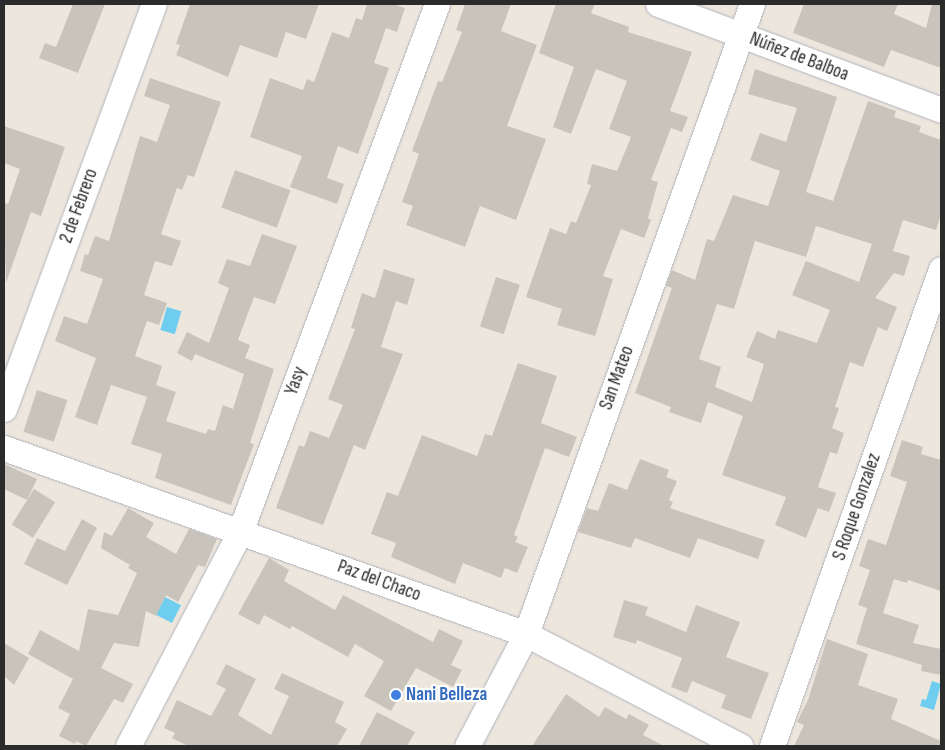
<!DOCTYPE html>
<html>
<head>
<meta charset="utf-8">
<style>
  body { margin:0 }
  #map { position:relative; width:945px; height:750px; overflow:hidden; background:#ede6dd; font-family:"Sofia Sans Condensed",sans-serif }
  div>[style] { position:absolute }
  .water>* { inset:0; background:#6fcef0; transform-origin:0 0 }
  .building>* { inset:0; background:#c9c4bb; transform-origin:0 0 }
  .roads { filter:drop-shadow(0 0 1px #b1b3bf) drop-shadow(0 0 1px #b1b3bf) }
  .minor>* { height:25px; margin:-12.5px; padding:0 12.5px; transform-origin:12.5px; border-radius:12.5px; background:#fff }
  .dots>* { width:14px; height:14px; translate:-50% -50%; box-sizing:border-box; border:2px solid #fff; border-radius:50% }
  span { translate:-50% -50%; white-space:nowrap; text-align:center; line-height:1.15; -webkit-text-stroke:4.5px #fff; paint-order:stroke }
  .street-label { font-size:19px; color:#2b2b2b }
  .shop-label { font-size:19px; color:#366cbe; font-weight:700 }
  .left { translate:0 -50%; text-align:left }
  .frame { position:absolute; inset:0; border:5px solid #2b2b2b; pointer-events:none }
</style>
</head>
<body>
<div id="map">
  <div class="water">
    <i style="left:167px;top:307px;width:15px;height:24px;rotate:16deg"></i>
    <i style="left:165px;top:597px;width:18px;height:20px;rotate:27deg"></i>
    <i style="clip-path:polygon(932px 681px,941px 684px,934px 710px,920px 706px,922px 699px,926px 700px)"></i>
  </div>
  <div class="building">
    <i style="clip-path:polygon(73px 4px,105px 4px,78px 73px,39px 58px,45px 43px,56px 47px)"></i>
    <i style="clip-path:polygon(190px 4px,319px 4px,306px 39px,286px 32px,277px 58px,240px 45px,228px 77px,176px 55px,180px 45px,176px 44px)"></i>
    <i style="clip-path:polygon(367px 4px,393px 4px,405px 8px,397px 32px,386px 28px,374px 63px,389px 68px,358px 154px,338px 146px,327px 178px,344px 184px,337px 204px,290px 187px,302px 156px,250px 137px,270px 78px,303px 90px,307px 79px,314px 82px,332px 32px,349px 38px,356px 18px,362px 20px)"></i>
    <i style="clip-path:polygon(465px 4px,511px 4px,501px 31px,537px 45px,507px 126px,546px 139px,516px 220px,480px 206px,465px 247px,406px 225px,413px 206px,402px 202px,419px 154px,412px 151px,438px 81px,442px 82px,462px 32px,456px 30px)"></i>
    <i style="clip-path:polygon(556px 4px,595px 4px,591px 13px,629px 27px,628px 32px,692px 52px,670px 111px,688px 117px,682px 132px,671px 128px,651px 180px,658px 182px,648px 218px,651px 220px,644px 238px,621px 229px,603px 276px,613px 279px,595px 336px,557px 325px,562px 309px,526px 297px,550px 228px,566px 234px,571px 221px,576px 223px,591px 185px,587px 184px,592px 164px,617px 171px,631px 137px,609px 129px,627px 81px,596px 69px,571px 134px,553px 127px,574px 67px,539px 53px)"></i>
    <i style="clip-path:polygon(804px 4px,898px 4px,894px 14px,926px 28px,932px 4px,941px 4px,941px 68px,891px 50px,884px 67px,793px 33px)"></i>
    <i style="clip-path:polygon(evenodd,755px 69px,837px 97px,806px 192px,833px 201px,868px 101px,896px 111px,894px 117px,921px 126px,919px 132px,941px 140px,941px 214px,936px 230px,903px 220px,893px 251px,910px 256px,904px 276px,894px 273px,875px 298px,897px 307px,887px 331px,878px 327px,863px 367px,850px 362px,835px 407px,839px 408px,832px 428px,844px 433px,837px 454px,830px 452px,818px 487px,836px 493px,829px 512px,818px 508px,806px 538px,775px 525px,786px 497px,722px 475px,743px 416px,708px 402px,701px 423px,669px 412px,671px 407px,635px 393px,672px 288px,666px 286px,672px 270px,695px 280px,707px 239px,714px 241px,733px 195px,768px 206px,780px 171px,750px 160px,760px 133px,786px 142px,797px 108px,748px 94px,755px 69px,816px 226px,872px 244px,859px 282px,806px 261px,792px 295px,830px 310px,817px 343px,778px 330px,775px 339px,757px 331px,746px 357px,764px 364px,752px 402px,715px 387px,721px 367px,699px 359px,717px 304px,734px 309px,755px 241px,806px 257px,816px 226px)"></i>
    <i style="clip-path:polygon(150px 78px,221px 102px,194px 177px,188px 175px,182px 190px,177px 188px,161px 234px,181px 241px,172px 266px,155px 261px,144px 295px,167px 303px,159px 325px,147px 321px,135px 356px,162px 366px,156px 385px,176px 392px,166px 421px,206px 434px,208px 429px,215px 431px,223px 405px,233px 409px,244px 374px,195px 354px,192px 361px,177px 353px,187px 332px,209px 343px,229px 288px,218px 283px,227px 259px,250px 266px,262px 234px,297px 246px,275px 304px,254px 297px,238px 340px,250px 345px,245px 358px,274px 369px,250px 443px,254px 444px,231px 505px,155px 478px,162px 454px,131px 444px,147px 397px,111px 385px,97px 425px,75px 417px,96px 358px,55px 341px,64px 316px,87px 324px,103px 279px,80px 271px,85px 254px,88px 255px,95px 236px,109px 241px,140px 136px,157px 142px,170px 105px,144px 96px)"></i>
    <i style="clip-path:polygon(4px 126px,65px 147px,41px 216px,31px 212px,6px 283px,4px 203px,8px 204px,20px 169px,4px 163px)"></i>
    <i style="left:235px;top:170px;width:59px;height:40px;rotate:20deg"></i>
    <i style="clip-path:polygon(384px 269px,415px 279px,407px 305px,396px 301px,381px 347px,403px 354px,365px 450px,354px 445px,323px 525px,276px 508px,299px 445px,304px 447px,310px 431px,329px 438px,343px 405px,328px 399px,355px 329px,351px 328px,362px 293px,375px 298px)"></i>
    <i style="left:496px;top:277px;width:25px;height:52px;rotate:18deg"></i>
    <i style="clip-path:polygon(518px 363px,557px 376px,541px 423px,577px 437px,569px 457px,545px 448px,514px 535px,518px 537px,515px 542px,528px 547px,517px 573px,505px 568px,501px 578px,463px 563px,455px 584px,391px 557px,396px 543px,371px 534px,387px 492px,398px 496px,422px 435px,477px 456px,485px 434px,492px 436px)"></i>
    <i style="left:37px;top:390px;width:32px;height:44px;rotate:18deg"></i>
    <i style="clip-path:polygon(902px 440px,923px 447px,921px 454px,941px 460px,941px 591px,908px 580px,907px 583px,894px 579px,883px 613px,919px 625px,913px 643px,941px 649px,941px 675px,921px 671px,922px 665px,856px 644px,867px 608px,858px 605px,870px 570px,859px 566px,868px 539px,886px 545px,907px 482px,890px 476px)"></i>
    <i style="clip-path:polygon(640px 459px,669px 470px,666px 477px,677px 481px,669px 500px,673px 502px,670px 508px,765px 540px,758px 559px,698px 538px,690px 558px,635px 538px,631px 548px,578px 532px,587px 508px,598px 511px,609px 483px,627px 490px)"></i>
    <i style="clip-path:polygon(4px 464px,37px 479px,27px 500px,4px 489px)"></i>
    <i style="left:34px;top:489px;width:25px;height:42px;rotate:32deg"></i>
    <i style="clip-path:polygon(128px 508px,154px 523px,146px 537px,176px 554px,189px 529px,217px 539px,205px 567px,198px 565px,178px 602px,166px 595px,156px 616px,146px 611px,139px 647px,114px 643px,101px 668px,133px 684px,123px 703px,114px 699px,86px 746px,76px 741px,75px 744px,59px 736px,70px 714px,58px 708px,73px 679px,28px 654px,40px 630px,79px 651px,88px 609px,118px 615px,137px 573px,128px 568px,130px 565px,101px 548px,104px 532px,112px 536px)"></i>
    <i style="clip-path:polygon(82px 519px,97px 528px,67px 585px,24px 564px,37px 538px,65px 551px)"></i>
    <i style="clip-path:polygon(269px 558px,289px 570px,284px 581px,335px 610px,343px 595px,433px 642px,439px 629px,463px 641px,451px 665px,462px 670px,453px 687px,416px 668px,391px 711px,364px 696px,384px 661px,355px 644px,348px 657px,292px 626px,290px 629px,264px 615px,259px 625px,238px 614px)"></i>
    <i style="clip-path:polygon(624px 600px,648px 607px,645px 615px,686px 632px,696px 605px,740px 622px,726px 657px,769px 673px,751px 719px,721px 708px,726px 695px,692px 681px,687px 693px,671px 687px,682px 658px,637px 640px,636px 644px,613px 637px)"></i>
    <i style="clip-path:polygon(827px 639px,868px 654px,858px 685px,898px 699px,891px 719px,941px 741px,941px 746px,794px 746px,804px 725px,797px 722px,808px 700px)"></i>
    <i style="clip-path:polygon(4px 643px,29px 658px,14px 685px,4px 676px)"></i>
    <i style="clip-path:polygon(226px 664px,256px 679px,238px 715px,271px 735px,289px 696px,274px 689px,282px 673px,344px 702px,335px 722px,347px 729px,337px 746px,188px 746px,172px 738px,175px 733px,164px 728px,177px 700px,211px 716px,226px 689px,216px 684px)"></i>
    <i style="clip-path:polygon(566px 694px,599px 717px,605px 707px,626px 719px,629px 714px,649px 725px,643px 735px,664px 746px,532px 746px)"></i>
    <i style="clip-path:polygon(377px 712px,415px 732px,407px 746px,359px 746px)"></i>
  </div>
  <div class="roads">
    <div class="minor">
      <i style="left:658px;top:4px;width:302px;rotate:20.5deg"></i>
      <i style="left:4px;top:409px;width:432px;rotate:-69.7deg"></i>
      <i style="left:4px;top:448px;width:554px;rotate:19.61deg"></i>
      <i style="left:526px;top:634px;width:242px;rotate:27.6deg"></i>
      <i style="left:128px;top:746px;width:242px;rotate:-62.4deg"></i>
      <i style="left:240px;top:532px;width:564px;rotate:-69.54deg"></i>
      <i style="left:467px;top:746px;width:127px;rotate:-62.2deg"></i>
      <i style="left:526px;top:634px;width:669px;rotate:-70.27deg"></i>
      <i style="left:772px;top:746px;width:506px;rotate:-70.49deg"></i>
    </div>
  </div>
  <div class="dots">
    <i style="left:396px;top:695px;background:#3f7fe0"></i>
  </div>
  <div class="street-label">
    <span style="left:799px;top:57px;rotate:21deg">Núñez de Balboa</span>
    <span style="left:79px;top:206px;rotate:-70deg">2 de Febrero</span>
    <span style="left:617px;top:378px;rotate:-70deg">San Mateo</span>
    <span style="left:296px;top:381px;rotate:-70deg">Yasy</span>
    <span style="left:857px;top:507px;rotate:-71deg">S Roque Gonzalez</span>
    <span style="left:379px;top:581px;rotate:20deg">Paz del Chaco</span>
  </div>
  <div class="shop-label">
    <span class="left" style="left:406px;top:695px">Nani Belleza</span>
  </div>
  <div class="frame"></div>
</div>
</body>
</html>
